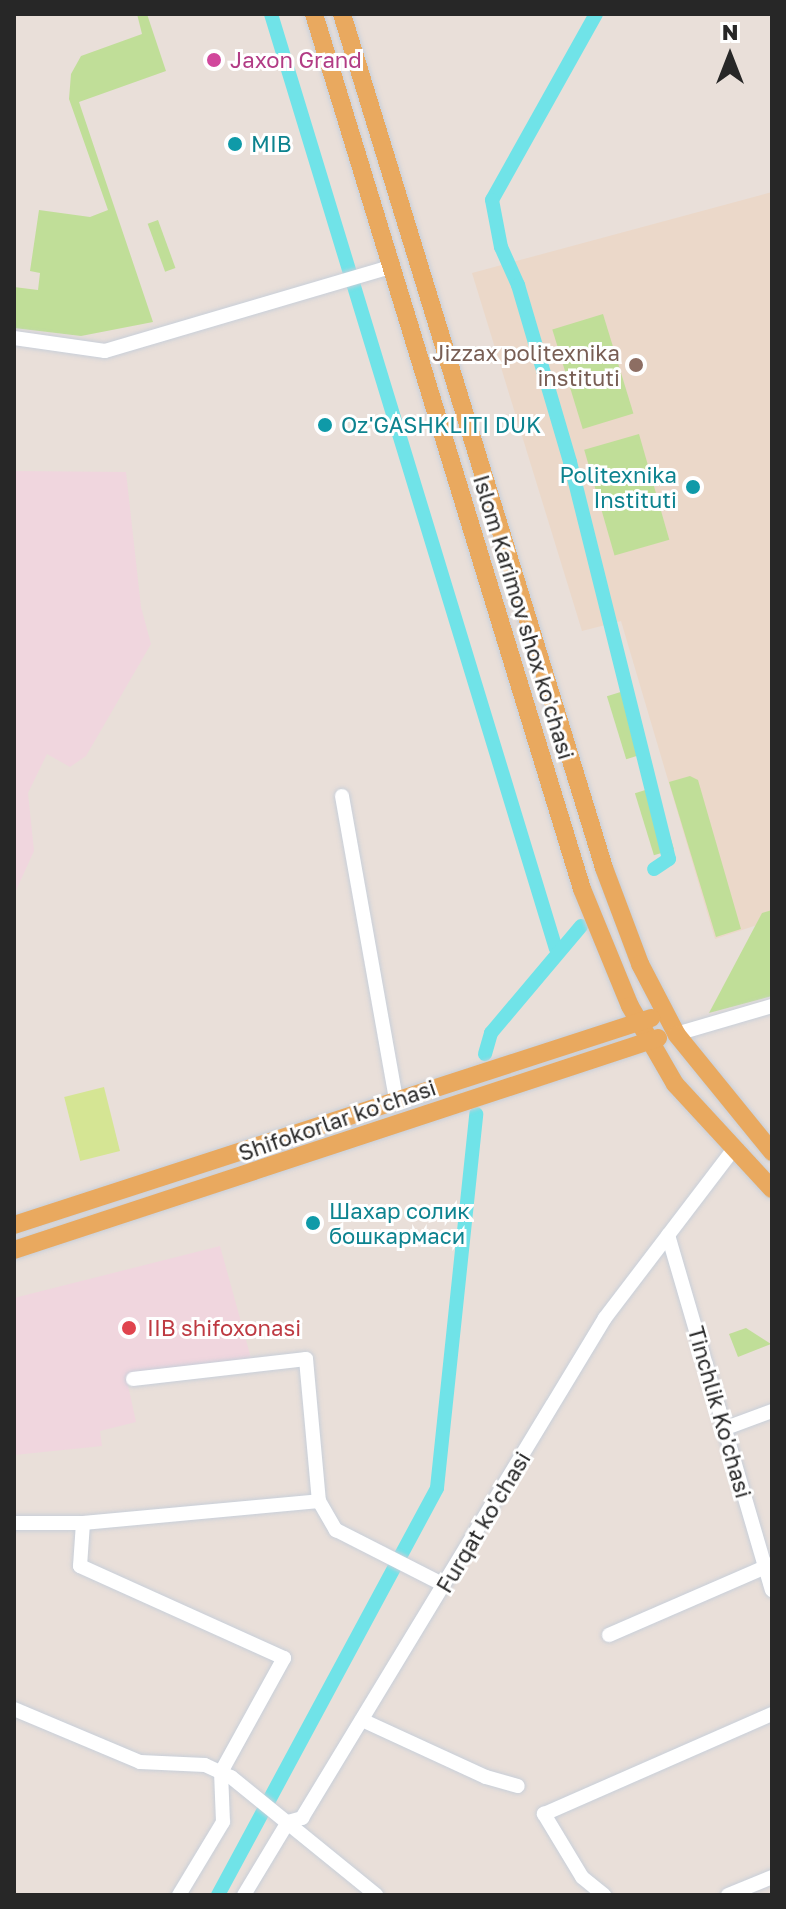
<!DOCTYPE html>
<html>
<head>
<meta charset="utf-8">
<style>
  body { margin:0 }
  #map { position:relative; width:786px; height:1909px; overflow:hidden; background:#e9dfd9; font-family:"Golos Text",sans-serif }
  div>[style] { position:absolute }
  .education>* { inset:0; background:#ebd8c9 }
  .medical>* { inset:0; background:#f0d6de }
  .green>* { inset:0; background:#c0de98; transform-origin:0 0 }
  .pitch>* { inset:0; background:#d5e594; transform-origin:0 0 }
  .canal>* { height:14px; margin:-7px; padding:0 7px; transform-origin:7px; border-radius:7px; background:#70e3e8 }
  .roads { filter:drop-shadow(0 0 2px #c8cfd9) drop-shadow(0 0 2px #c8cfd9) }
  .minor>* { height:14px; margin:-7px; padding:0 7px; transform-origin:7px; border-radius:7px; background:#fff }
  .major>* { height:18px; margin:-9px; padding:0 9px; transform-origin:9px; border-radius:9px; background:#e9a95f }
  .dots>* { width:22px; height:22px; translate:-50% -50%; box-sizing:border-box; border:4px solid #fff; border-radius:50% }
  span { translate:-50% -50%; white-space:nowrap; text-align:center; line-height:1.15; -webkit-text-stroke:6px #fff; paint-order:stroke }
  .hotel-label { font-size:22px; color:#b23c85 }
  .left { translate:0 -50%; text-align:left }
  .culture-label { font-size:22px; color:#0d838f }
  .right { translate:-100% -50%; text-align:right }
  .education-label { font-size:22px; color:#785e54 }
  .street-label { font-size:22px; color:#272727 }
  .health-label { font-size:22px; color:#be3a42 }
  .frame { position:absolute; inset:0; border:16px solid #272727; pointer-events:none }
  .north { position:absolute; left:690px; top:16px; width:80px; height:80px; -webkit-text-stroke:6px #fff; paint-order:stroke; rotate:0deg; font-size:22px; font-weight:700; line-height:32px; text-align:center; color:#272727 }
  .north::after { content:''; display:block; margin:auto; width:28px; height:36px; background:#272727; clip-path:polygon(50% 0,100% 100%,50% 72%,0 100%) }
</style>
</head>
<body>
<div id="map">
  <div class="education">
    <i style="clip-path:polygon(772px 192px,772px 920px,715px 939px,621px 621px,582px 631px,472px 273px)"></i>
  </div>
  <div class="medical">
    <i style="clip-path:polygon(14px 471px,126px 472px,141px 607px,151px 644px,86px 756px,70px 767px,47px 754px,28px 793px,34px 851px,14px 895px)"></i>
    <i style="clip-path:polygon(220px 1246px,251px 1358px,126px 1376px,136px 1422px,100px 1431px,102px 1446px,14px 1455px,14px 1298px)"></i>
  </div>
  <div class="green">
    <i style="clip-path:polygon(137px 14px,147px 14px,166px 71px,79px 102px,153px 322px,81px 336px,14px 328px,14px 287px,38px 290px,40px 273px,30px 271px,39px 210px,90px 217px,108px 210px,69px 99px,71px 74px,81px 56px,142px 34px)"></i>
    <i style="left:158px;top:220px;width:51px;height:11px;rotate:70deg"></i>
    <i style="left:603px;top:314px;width:104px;height:53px;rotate:73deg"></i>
    <i style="left:639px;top:434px;width:110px;height:57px;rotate:74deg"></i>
    <i style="left:627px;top:690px;width:66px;height:21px;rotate:73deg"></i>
    <i style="clip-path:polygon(690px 776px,698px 780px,741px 929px,716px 937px,669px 782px)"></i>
    <i style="left:655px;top:787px;width:65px;height:21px;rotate:73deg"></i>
    <i style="clip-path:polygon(772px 910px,772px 996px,709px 1013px,762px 913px)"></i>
    <i style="clip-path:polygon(746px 1328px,771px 1344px,738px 1357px,729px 1334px)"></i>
  </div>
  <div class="pitch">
    <i style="left:104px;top:1087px;width:66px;height:41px;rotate:76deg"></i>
  </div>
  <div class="canal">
    <i style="left:271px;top:14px;width:977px;rotate:73.05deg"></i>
    <i style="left:596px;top:14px;width:213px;rotate:119.2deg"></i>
    <i style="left:492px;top:200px;width:48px;rotate:79.2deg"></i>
    <i style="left:501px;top:247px;width:42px;rotate:65.9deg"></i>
    <i style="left:518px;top:285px;width:184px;rotate:73.6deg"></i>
    <i style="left:570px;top:462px;width:409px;rotate:76deg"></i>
    <i style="left:669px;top:859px;width:18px;rotate:146deg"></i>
    <i style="left:485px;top:1054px;width:22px;rotate:-74deg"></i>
    <i style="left:491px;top:1033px;width:140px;rotate:-49.9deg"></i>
    <i style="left:218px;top:1895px;width:462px;rotate:-61.7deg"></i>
    <i style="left:437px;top:1488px;width:376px;rotate:-84deg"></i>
  </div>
  <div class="roads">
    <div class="minor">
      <i style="left:14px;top:338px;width:92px;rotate:8.1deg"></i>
      <i style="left:105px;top:351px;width:300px;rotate:-16.4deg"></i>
      <i style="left:342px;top:796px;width:308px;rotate:79.9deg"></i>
      <i style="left:676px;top:1034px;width:100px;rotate:-16.3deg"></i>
      <i style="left:668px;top:1235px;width:370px;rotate:73.7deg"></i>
      <i style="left:133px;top:1379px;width:174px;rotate:-6.6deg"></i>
      <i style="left:306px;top:1359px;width:143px;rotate:84.8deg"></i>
      <i style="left:319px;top:1501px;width:34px;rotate:60deg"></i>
      <i style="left:336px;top:1530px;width:121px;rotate:27deg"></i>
      <i style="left:726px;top:1428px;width:49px;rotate:-20.3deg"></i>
      <i style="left:14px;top:1523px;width:69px"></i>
      <i style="left:83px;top:1523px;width:237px;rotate:-5.3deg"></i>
      <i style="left:83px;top:1523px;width:43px;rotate:94deg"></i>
      <i style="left:80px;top:1566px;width:224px;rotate:24.3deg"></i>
      <i style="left:284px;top:1658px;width:130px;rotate:118.9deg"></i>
      <i style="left:221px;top:1772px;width:50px;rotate:87.7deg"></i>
      <i style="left:223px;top:1822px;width:85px;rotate:121.1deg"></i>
      <i style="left:609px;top:1635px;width:178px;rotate:-23.5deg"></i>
      <i style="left:14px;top:1709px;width:137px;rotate:22.8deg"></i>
      <i style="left:140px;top:1762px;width:65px;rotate:2.6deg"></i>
      <i style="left:205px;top:1765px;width:29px;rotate:25deg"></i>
      <i style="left:231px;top:1777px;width:187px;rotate:39.1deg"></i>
      <i style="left:362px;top:1720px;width:136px;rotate:24.7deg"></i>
      <i style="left:486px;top:1777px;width:33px;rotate:16deg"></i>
      <i style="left:244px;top:1895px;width:85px;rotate:-58.9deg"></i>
      <i style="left:288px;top:1822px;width:15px;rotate:-16deg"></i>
      <i style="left:302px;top:1818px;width:585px;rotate:-58.78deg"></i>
      <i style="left:605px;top:1318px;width:210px;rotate:-52.7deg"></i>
      <i style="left:604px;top:1895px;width:28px;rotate:-141deg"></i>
      <i style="left:582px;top:1877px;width:74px;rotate:-121.1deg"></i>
      <i style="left:544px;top:1814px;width:249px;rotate:-23.7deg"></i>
      <i style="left:728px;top:1895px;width:48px;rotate:-22.2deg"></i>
    </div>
    <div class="major">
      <i style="left:314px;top:14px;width:915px;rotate:72.97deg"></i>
      <i style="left:582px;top:889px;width:126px;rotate:67.7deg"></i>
      <i style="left:630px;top:1006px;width:90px;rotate:60deg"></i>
      <i style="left:675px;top:1084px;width:143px;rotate:47.3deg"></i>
      <i style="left:342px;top:14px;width:893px;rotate:72.94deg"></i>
      <i style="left:604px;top:868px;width:103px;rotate:69.4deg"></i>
      <i style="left:640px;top:964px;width:80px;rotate:62.5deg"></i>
      <i style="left:677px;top:1035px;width:151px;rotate:50.9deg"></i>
      <i style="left:14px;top:1225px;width:670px;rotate:-18deg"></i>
      <i style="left:14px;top:1250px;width:678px;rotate:-18.22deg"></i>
    </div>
  </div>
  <div class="dots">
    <i style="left:214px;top:60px;background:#d1479c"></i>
    <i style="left:235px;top:144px;background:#0f9aa8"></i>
    <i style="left:636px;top:365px;background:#8d6e63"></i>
    <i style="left:325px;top:425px;background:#0f9aa8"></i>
    <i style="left:693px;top:487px;background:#0f9aa8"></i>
    <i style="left:313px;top:1223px;background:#0f9aa8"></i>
    <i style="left:129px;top:1328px;background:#e0444e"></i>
  </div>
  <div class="hotel-label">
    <span class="left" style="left:230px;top:60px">Jaxon Grand</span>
  </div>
  <div class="culture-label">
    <span class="left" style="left:251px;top:144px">MIB</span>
    <span class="left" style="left:341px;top:425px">Oz'GASHKLITI DUK</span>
    <span class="right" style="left:677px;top:487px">Politexnika<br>Instituti</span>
    <span class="left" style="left:329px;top:1223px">Шахар солик<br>бошкармаси</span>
  </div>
  <div class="education-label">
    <span class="right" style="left:620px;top:365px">Jizzax politexnika<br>instituti</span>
  </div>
  <div class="street-label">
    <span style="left:524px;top:617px;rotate:73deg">Islom Karimov shox ko'chasi</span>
    <span style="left:337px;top:1120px;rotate:-19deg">Shifokorlar ko'chasi</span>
    <span style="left:720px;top:1412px;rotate:74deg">Tinchlik Ko'chasi</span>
    <span style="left:483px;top:1522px;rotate:-59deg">Furqat ko'chasi</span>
  </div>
  <div class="health-label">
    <span class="left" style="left:147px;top:1328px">IIB shifoxonasi</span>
  </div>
  <div class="frame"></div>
  <div class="north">N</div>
</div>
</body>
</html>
